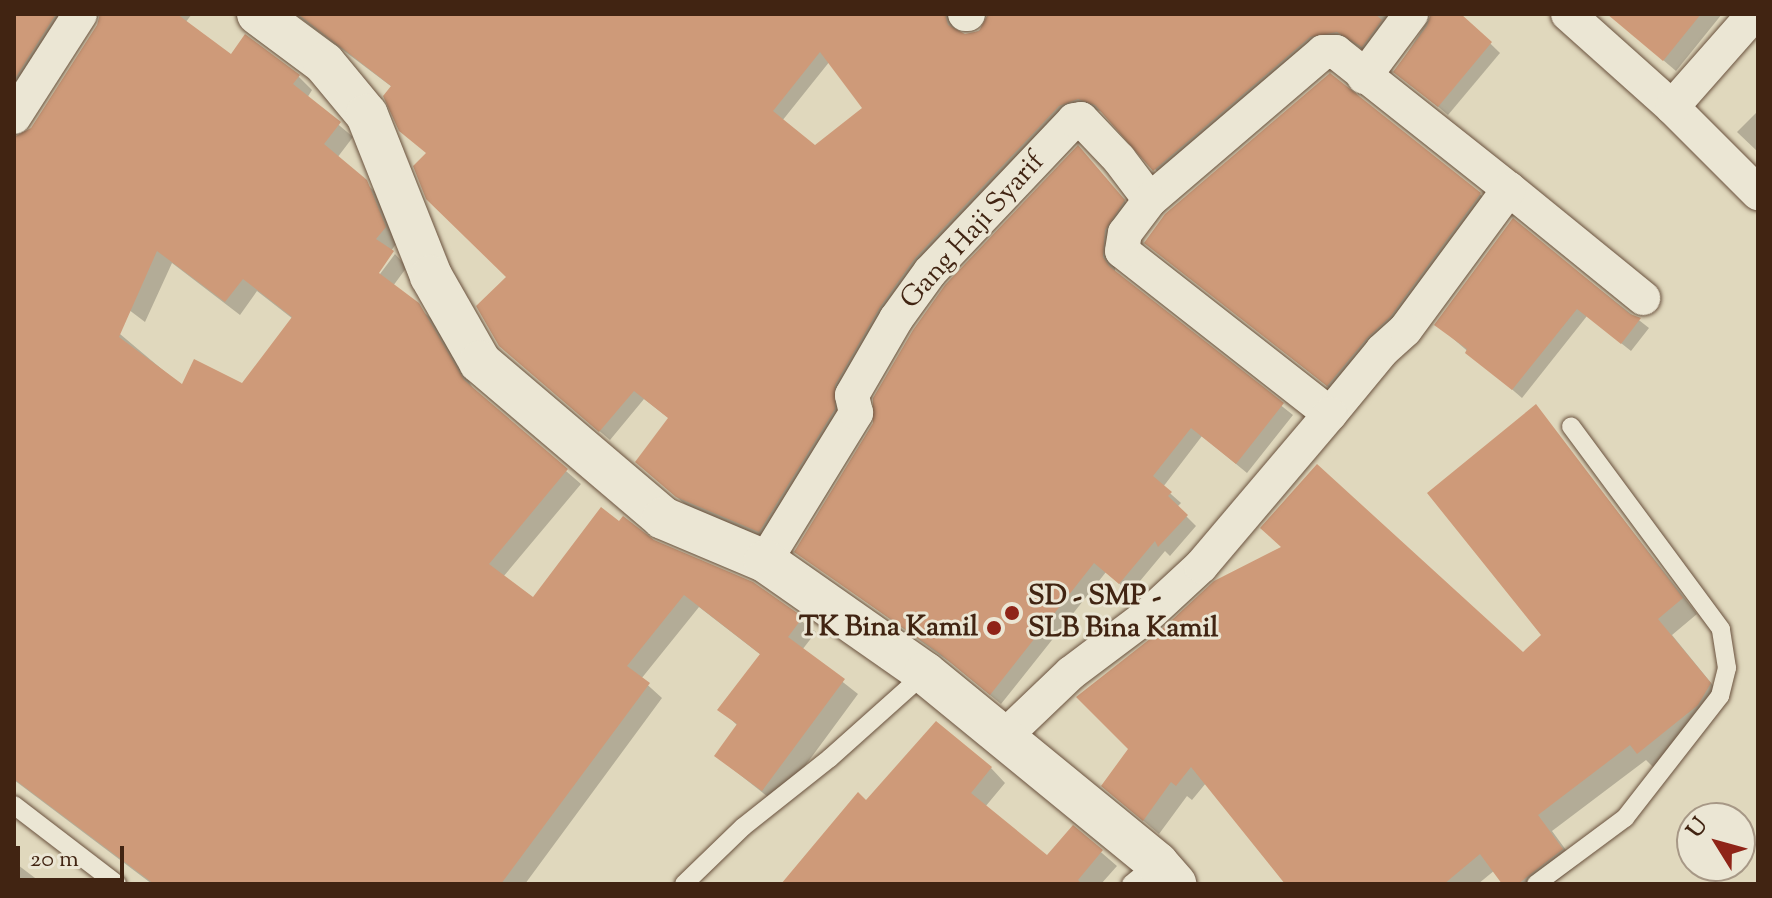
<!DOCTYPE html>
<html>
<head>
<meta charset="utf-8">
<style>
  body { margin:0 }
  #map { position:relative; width:1772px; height:898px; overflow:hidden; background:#e0d8bd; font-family:"Sorts Mill Goudy",serif }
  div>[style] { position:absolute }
  .shadow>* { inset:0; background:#0003 }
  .building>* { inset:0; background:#ce9a79 }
  .roads { filter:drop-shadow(0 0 2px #69513d) drop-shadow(0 0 2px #69513d) }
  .service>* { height:18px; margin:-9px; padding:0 9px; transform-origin:9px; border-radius:9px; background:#ebe6d4 }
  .minor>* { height:34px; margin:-17px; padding:0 17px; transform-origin:17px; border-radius:17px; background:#ebe6d4 }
  .tertiary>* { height:42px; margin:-21px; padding:0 21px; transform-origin:21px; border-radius:21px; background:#ebe6d4 }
  .dots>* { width:22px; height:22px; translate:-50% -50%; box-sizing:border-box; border:4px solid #ebe6d4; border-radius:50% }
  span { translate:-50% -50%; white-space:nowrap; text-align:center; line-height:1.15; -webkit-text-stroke:6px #ebe6d4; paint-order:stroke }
  .street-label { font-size:28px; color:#412412 }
  .poi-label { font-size:28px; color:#412412; font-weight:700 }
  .left { translate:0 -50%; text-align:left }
  .right { translate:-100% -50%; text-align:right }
  .frame { position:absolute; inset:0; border:16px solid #412412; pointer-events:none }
  .north { position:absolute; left:1676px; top:802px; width:80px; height:80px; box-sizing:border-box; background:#ebe6d4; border:2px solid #a79886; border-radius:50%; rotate:307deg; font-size:22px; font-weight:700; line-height:32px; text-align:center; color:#412412 }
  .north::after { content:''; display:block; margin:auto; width:28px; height:36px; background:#8f2418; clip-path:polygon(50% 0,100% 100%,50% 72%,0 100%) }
  .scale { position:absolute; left:16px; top:846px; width:108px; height:36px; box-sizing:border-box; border:4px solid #412412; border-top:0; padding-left:10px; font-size:24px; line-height:28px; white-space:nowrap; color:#412412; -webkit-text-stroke:6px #ebe6d4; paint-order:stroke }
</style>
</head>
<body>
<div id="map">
  <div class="shadow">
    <i style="clip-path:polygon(14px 14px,82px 14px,14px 119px)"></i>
    <i style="clip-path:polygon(100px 14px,192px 14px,185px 23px,231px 57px,298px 76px,312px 90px,307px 98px,353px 137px,337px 158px,381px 197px,398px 241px,371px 280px,374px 282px,395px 254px,407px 267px,393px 286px,433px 320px,475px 392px,581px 484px,503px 577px,534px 600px,653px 542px,752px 584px,816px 632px,802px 650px,858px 694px,777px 804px,716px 756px,738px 726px,720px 709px,761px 655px,699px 607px,641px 679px,662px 698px,525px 884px,152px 884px,14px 780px,14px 312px,120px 334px,183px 387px,242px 385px,293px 319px,257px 291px,240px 315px,172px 263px,145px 322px,14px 223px,14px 137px,23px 137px,32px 129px,99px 25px)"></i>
    <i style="clip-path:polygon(evenodd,295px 14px,956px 14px,953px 25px,958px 34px,968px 36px,987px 26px,990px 14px,1402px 14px,1371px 55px,1348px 40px,1164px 179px,1105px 113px,1089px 107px,924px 267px,843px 419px,769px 540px,687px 506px,647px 471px,670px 419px,644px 399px,610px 440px,511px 355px,508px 277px,428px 154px,392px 87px,295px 14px,830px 61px,865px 109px,814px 148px,782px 121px,830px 61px)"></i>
    <i style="clip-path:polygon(1432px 14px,1460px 14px,1500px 53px,1448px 115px,1396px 71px)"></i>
    <i style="clip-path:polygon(1609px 14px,1722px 14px,1676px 71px)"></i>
    <i style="clip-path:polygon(1758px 111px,1758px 152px,1737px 132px)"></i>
    <i style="clip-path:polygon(1088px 158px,1134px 212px,1115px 240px,1115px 274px,1293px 415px,1247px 473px,1202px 436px,1163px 487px,1181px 503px,1177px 507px,1196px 526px,1170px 556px,1165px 551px,1130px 593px,1106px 572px,1001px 704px,951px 663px,797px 552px)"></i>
    <i style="clip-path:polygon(1480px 194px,1489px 203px,1337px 394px,1156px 250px)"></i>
    <i style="clip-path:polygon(1513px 221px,1649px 328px,1631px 351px,1587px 316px,1522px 398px,1436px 324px)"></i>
    <i style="clip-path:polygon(1536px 407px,1697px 614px,1672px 635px,1725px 700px,1713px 720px,1654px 768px,1646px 760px,1552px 831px,1577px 865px,1553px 884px,1505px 884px,1495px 870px,1478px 884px,1288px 884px,1206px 783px,1192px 800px,1187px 796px,1159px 834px,1103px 786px,1523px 655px,1544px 635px)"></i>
    <i style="clip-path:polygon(991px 768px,1005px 783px,985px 807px,1047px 858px,1073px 828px,1117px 866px,1101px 884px,782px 884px,866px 802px)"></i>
    <i style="clip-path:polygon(14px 862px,43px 884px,14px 884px)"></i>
  </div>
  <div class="building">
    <i style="clip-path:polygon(14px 14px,56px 14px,14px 80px)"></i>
    <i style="clip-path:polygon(evenodd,100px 14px,177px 14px,231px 54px,245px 34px,300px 75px,293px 84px,341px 122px,324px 144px,367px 180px,386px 227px,376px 239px,394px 251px,379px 273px,419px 303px,464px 380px,568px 469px,489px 564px,533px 597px,601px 507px,619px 521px,623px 516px,654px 540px,753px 582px,803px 617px,788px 637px,845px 679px,762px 791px,714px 756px,737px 724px,717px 710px,760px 654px,684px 595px,627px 666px,650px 683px,501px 884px,154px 884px,14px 779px,14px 137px,31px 128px,97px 25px,100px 14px,157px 251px,225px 302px,243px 279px,292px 317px,242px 383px,194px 359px,182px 384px,119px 337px,157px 251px)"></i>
    <i style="clip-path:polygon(evenodd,298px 14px,945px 14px,948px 25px,965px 34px,979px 31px,988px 14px,1375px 14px,1382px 20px,1362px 47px,1337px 32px,1310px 37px,1153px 171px,1095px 105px,1078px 99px,1059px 106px,915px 258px,880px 307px,835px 385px,835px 409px,759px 532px,676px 497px,635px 462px,668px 418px,634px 391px,599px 432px,499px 346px,476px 306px,506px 277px,426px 199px,413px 166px,426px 153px,399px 131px,383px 96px,391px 86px,298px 14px,820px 52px,862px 108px,815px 145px,773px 111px,820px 52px)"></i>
    <i style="clip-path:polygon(1431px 14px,1461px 14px,1492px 42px,1438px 107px,1393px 72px,1427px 26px)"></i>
    <i style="clip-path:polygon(1607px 14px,1701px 14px,1663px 61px)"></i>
    <i style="clip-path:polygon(1330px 73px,1481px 193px,1390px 317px,1367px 338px,1327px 386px,1144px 243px,1165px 214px)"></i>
    <i style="clip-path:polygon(1078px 145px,1125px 200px,1105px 230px,1103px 257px,1109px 266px,1284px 403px,1236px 464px,1191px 428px,1153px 476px,1172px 492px,1168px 496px,1188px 515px,1158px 547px,1155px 541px,1119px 584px,1094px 563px,990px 695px,939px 653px,794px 552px,873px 423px,873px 398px,913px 330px,945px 285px)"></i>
    <i style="clip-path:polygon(1513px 218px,1630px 314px,1641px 318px,1621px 344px,1577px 309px,1512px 390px,1465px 353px,1467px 349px,1434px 325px)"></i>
    <i style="clip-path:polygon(1536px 404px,1683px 598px,1658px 619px,1711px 683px,1698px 705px,1637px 754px,1630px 745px,1538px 815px,1563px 849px,1518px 884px,1502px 884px,1480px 854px,1444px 884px,1285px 884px,1191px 767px,1176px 786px,1171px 782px,1143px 821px,1101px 786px,1128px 749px,1076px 697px,1160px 631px,1214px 581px,1281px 547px,1260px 528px,1317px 464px,1523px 652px,1541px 635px,1427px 493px)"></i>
    <i style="clip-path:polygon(936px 721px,992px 767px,971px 793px,1047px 855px,1073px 825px,1103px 850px,1078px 880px,1082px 884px,781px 884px,858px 792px,866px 800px)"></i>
  </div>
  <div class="roads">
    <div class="service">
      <i style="left:14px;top:805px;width:130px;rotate:37.5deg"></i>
      <i style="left:684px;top:884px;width:82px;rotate:-44deg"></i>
      <i style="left:743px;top:827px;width:111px;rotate:-38.4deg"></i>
      <i style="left:830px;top:758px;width:127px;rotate:-41.8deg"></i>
      <i style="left:1131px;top:884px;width:33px;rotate:-39deg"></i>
      <i style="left:1536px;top:884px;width:111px;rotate:-36.6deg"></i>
      <i style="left:1625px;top:818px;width:155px;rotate:-52.1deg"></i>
      <i style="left:1720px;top:696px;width:29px;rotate:-76deg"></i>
      <i style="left:1727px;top:668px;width:39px;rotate:-99deg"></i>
      <i style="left:1721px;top:629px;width:252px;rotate:-126.5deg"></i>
    </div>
    <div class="minor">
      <i style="left:965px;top:14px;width:3px"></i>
      <i style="left:1568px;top:14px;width:140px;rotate:41.8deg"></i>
      <i style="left:1672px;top:107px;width:122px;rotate:45deg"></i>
      <i style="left:1364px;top:77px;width:79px;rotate:-53.3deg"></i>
      <i style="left:1672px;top:107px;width:124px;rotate:-48.6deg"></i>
      <i style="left:14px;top:117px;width:122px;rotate:-57.3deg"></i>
      <i style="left:1509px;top:189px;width:173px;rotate:39.1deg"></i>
      <i style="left:765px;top:561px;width:174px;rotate:-58.4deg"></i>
      <i style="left:856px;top:413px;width:18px;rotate:-103deg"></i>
      <i style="left:852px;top:395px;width:88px;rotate:-59.9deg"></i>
      <i style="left:896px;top:319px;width:58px;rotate:-54.1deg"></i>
      <i style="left:930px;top:272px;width:209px;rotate:-46.5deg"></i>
      <i style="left:1074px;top:120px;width:7px;rotate:-8deg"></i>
      <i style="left:1081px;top:119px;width:55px;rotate:46.5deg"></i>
      <i style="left:1119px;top:159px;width:51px;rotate:52.9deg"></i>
      <i style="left:1150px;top:200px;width:228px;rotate:-40.5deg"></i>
      <i style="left:1323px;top:52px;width:13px"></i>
      <i style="left:1336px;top:52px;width:221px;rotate:38.4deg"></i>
      <i style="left:1509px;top:189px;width:175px;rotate:126.4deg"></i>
      <i style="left:1405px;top:330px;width:31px;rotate:138deg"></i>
      <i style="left:1382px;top:351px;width:82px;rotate:129.5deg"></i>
      <i style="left:1330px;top:414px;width:264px;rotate:-141.9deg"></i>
      <i style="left:1122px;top:251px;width:18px;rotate:-81deg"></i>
      <i style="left:1125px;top:233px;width:41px;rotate:-52.9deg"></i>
      <i style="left:1004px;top:737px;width:93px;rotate:-43.7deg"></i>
      <i style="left:1071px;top:673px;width:95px;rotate:-36.9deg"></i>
      <i style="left:1147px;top:616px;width:74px;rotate:-42.8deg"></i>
      <i style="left:1201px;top:566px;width:199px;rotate:-49.7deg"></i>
    </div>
    <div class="tertiary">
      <i style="left:258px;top:14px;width:82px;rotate:36.6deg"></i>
      <i style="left:324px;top:63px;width:67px;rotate:50.4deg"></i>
      <i style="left:367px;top:115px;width:173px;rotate:68.3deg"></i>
      <i style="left:431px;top:276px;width:99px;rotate:60.3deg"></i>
      <i style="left:480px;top:362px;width:240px;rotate:40.4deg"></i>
      <i style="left:663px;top:518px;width:111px;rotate:22.9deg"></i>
      <i style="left:765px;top:561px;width:195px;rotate:35deg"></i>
      <i style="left:925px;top:673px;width:300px;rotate:39.3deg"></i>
      <i style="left:1157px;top:863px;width:28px;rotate:49deg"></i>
    </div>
  </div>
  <div class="dots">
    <i style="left:1012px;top:613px;background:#8f2418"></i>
    <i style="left:994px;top:628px;background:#8f2418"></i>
  </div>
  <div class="street-label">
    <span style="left:973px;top:231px;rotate:-48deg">Gang Haji Syarif</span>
  </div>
  <div class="poi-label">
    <span class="left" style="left:1028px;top:613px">SD - SMP -<br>SLB Bina Kamil</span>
    <span class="right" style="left:978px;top:628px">TK Bina Kamil</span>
  </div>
  <div class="frame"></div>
  <div class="north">U</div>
  <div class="scale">20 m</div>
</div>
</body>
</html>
